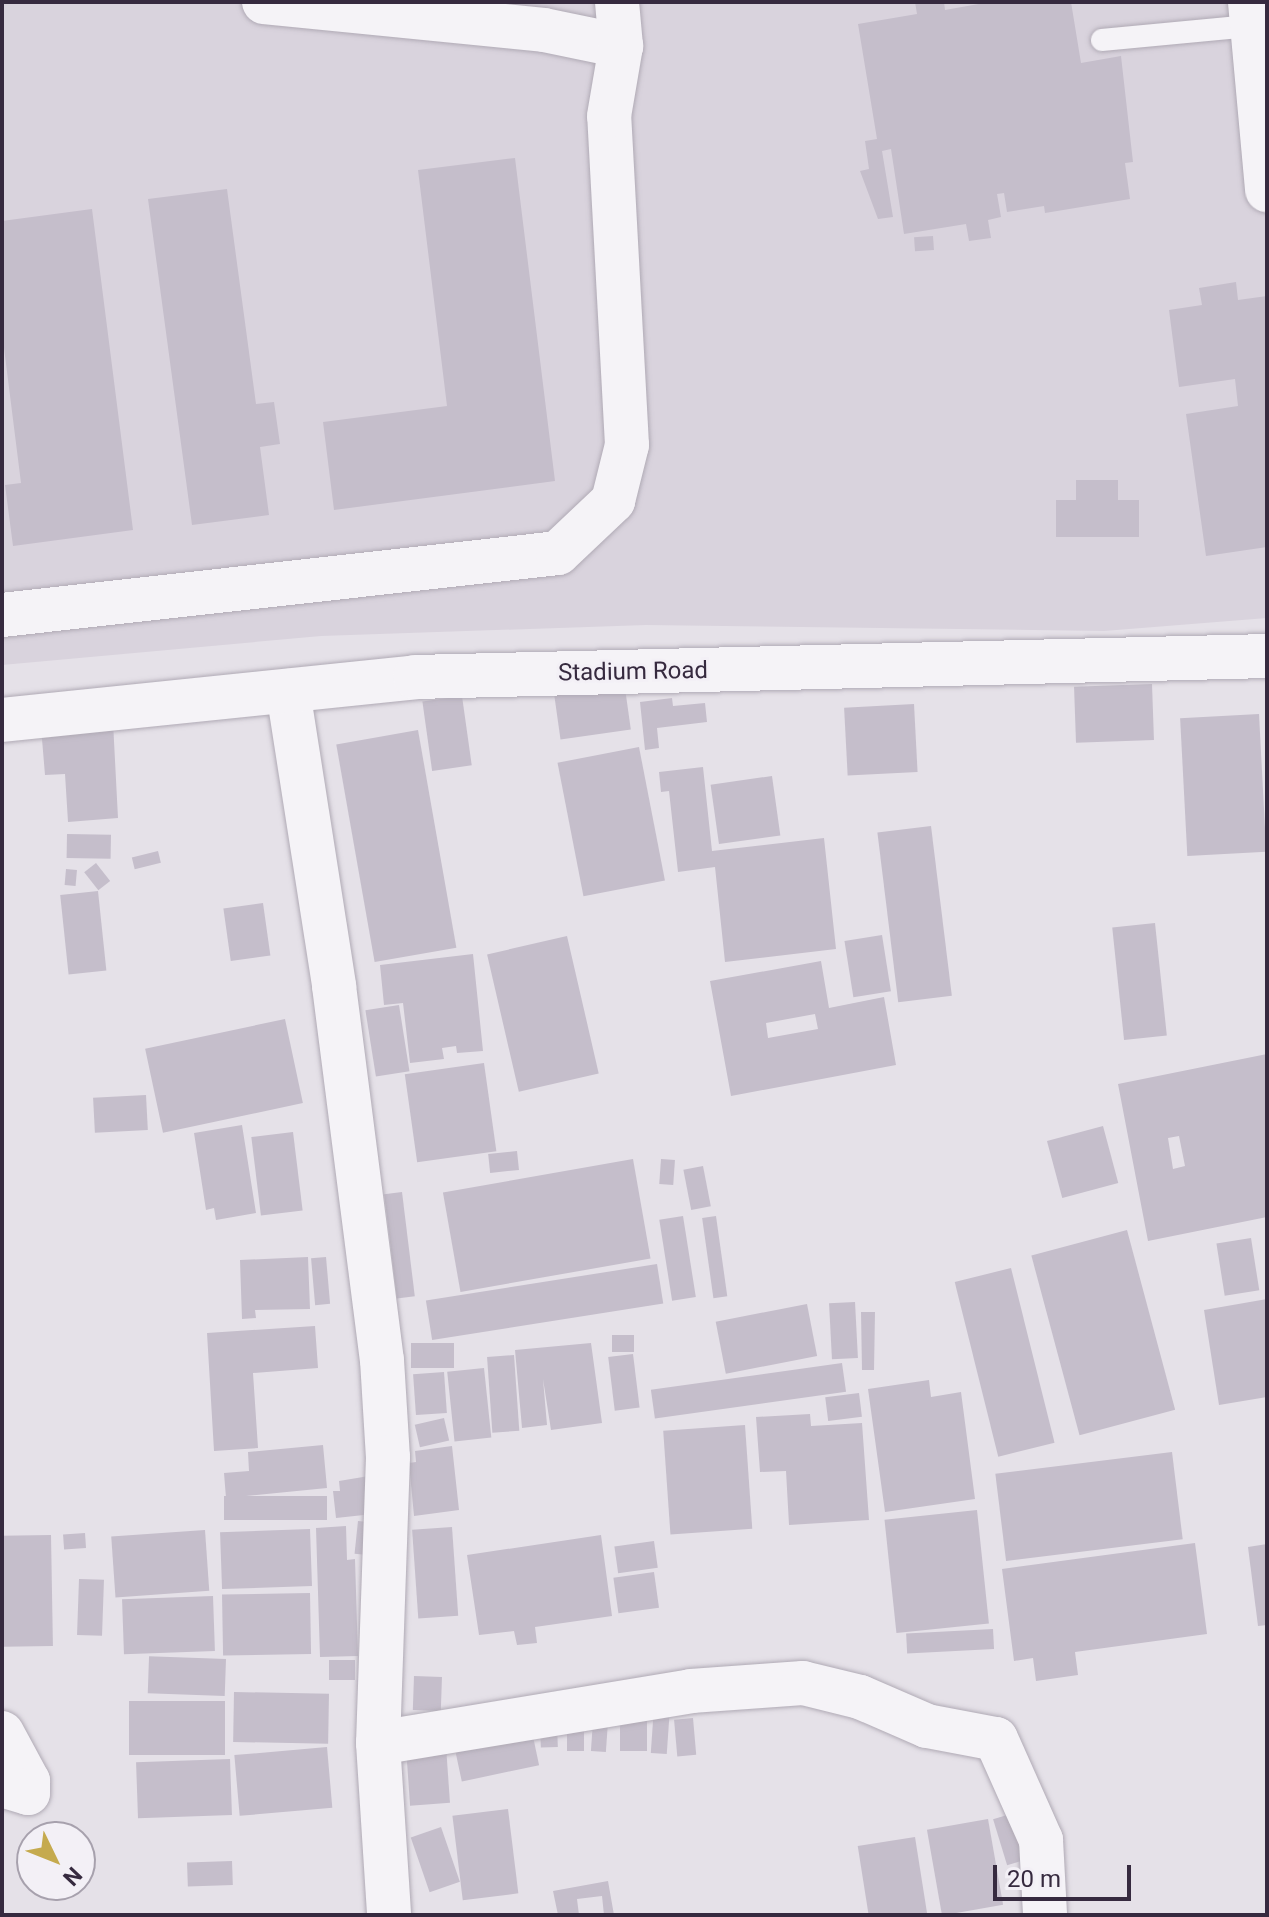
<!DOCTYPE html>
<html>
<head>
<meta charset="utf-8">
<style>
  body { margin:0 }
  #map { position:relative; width:1269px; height:1917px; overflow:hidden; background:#e5e1e8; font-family:Roboto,sans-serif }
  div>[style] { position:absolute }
  .built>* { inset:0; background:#d9d3dd }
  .building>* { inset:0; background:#c5becb; transform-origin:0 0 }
  .roads { filter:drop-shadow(0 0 2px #b0aab5) drop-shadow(0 0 2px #b0aab5) }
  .service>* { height:22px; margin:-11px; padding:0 11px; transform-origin:11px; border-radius:11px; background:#f5f3f7 }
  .minor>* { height:44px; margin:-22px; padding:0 22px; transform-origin:22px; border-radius:22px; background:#f5f3f7 }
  span { translate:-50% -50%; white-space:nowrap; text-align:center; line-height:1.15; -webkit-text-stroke:6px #f3f0f6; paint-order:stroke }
  .street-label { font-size:24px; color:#362a3f }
  .frame { position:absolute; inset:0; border:4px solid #362a3f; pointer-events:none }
  .north { position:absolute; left:16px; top:1821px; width:80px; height:80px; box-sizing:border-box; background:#f3f0f6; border:2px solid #a7a1ad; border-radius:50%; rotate:133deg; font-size:22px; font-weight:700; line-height:32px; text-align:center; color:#362a3f }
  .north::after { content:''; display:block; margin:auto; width:28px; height:36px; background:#c5aa4e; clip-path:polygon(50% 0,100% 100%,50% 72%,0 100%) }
  .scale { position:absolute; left:993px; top:1865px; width:138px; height:36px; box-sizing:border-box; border:4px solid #362a3f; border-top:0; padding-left:10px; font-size:24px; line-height:28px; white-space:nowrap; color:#362a3f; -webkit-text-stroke:6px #f3f0f6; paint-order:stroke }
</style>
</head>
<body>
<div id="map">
  <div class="built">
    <i style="clip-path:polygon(2px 2px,1267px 2px,1267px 618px,1104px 631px,646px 625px,321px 636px,2px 665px)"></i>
  </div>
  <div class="building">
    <i style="clip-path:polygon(915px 2px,944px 2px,945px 10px,990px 2px,1071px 2px,1081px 63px,1121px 56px,1133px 162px,1125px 163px,1130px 199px,1045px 213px,1044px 206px,1007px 212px,1004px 193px,997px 194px,1001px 217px,988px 220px,991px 238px,969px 241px,966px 224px,904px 234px,891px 149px,882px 151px,893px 217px,878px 219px,860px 171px,869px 169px,865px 141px,877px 139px,858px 24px,917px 14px)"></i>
    <i style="clip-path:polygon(515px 158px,555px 481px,334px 510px,323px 422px,447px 406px,418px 170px)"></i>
    <i style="clip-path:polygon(227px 189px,256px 404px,274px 402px,280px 444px,260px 447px,269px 515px,192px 525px,148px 199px)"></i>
    <i style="clip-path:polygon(92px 209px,133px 530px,13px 546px,5px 485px,21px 483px,2px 332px,2px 221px)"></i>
    <i style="left:933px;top:236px;width:14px;height:19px;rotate:86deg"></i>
    <i style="clip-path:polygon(1236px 282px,1238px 300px,1267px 296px,1267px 547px,1206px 556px,1186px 414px,1238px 406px,1235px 379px,1179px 387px,1169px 310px,1202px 305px,1199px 288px)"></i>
    <i style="clip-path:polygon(1076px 480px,1118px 480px,1118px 500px,1139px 500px,1139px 537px,1056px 537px,1056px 500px,1076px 500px)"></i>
    <i style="left:624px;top:681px;width:49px;height:71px;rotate:82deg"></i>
    <i style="left:1152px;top:684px;width:56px;height:78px;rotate:88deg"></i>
    <i style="left:462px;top:696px;width:70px;height:40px;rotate:82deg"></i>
    <i style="clip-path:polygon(672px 698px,673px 706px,705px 703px,707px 722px,657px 728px,659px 748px,645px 750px,640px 702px)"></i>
    <i style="left:914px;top:704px;width:68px;height:70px;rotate:87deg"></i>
    <i style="left:1259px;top:714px;width:138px;height:79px;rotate:87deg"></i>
    <i style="clip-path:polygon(113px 722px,118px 818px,68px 822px,65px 774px,45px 775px,41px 727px)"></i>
    <i style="left:418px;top:730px;width:221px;height:83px;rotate:80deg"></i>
    <i style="left:639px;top:747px;width:136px;height:83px;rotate:79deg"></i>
    <i style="clip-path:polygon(703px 767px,712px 851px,824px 838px,836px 949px,725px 962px,715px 867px,678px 872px,669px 791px,661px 792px,659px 772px)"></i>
    <i style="left:772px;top:776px;width:60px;height:62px;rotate:82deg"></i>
    <i style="left:931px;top:826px;width:171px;height:54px;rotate:83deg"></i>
    <i style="left:67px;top:834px;width:44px;height:24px;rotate:1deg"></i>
    <i style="left:158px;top:851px;width:12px;height:27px;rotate:76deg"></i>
    <i style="left:96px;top:863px;width:23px;height:15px;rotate:52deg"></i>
    <i style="left:66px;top:869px;width:11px;height:16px;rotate:5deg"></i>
    <i style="left:98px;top:891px;width:80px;height:38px;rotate:84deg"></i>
    <i style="left:263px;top:903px;width:53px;height:40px;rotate:82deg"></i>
    <i style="left:1155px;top:923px;width:113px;height:43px;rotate:84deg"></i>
    <i style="left:882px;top:935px;width:57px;height:38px;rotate:81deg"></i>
    <i style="left:567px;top:936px;width:141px;height:82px;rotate:77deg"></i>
    <i style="clip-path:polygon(473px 954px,483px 1051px,457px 1053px,456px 1046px,442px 1048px,444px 1059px,410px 1063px,403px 1003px,384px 1005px,380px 965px)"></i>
    <i style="clip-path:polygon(evenodd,821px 961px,829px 1008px,884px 997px,896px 1065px,731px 1096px,710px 981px,821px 961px,815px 1014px,818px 1029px,768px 1038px,766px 1023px,815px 1014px)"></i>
    <i style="left:399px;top:1005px;width:67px;height:34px;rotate:81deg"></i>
    <i style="left:285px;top:1019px;width:86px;height:143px;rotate:78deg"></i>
    <i style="clip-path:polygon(evenodd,1267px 1054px,1267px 1217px,1148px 1241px,1118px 1084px,1267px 1054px,1179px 1136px,1185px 1166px,1173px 1169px,1168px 1138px,1179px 1136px)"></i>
    <i style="left:484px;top:1063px;width:89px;height:80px;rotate:82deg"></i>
    <i style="left:146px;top:1095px;width:35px;height:53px;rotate:87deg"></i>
    <i style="clip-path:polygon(242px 1125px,256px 1213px,216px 1220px,214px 1208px,206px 1210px,194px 1133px)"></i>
    <i style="left:1103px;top:1126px;width:59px;height:58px;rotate:75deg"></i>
    <i style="left:293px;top:1132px;width:79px;height:42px;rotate:83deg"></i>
    <i style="left:517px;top:1151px;width:19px;height:29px;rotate:84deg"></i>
    <i style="left:633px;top:1159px;width:101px;height:193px;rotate:80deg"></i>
    <i style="left:661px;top:1159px;width:14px;height:25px;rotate:4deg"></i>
    <i style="left:703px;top:1166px;width:41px;height:20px;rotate:79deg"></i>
    <i style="left:402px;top:1192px;width:105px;height:18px;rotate:83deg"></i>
    <i style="left:683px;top:1216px;width:82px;height:24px;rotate:81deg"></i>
    <i style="left:716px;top:1216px;width:81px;height:14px;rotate:82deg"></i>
    <i style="left:1127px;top:1230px;width:186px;height:99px;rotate:75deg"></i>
    <i style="left:1251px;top:1238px;width:53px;height:35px;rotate:81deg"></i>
    <i style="clip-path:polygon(308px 1257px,310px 1309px,255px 1310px,256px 1318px,242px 1319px,240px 1260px)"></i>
    <i style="left:326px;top:1257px;width:47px;height:15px;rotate:85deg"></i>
    <i style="left:657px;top:1264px;width:40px;height:234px;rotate:81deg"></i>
    <i style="left:1011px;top:1268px;width:180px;height:58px;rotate:76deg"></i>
    <i style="clip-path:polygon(1267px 1299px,1267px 1397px,1219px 1405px,1204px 1310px)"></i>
    <i style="left:855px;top:1302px;width:56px;height:26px;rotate:87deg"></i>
    <i style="left:807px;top:1304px;width:53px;height:93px;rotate:79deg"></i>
    <i style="clip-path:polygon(861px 1312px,875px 1312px,874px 1370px,862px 1370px)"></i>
    <i style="clip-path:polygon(315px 1326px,318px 1368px,253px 1373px,258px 1448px,214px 1451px,207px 1333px)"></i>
    <i style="left:612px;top:1335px;width:22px;height:17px"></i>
    <i style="left:411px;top:1343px;width:43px;height:25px"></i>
    <i style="clip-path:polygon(591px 1343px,602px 1423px,551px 1430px,543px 1379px,547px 1425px,522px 1428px,515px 1350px)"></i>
    <i style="left:633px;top:1354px;width:54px;height:25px;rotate:83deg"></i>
    <i style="left:514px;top:1355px;width:76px;height:27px;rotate:86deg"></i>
    <i style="left:842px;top:1363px;width:29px;height:193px;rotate:82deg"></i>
    <i style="left:484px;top:1368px;width:70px;height:37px;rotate:84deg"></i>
    <i style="left:444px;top:1372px;width:41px;height:31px;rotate:86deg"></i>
    <i style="clip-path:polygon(929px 1380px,931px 1397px,961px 1392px,975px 1499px,885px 1512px,868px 1389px)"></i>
    <i style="left:859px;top:1393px;width:24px;height:34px;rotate:83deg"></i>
    <i style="clip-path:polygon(810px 1414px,811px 1426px,862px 1423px,869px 1520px,789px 1525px,786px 1471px,760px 1472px,756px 1417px)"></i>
    <i style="left:444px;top:1418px;width:23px;height:30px;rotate:77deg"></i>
    <i style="left:745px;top:1425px;width:104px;height:82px;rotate:86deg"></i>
    <i style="clip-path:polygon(323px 1445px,327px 1488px,226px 1498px,224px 1473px,249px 1471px,248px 1452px)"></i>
    <i style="clip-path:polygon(452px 1446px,459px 1510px,414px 1516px,409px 1463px,416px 1462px,415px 1451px)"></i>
    <i style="left:1172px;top:1452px;width:88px;height:178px;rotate:83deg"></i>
    <i style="clip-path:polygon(369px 1476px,373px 1514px,336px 1518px,333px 1491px,340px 1491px,339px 1481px)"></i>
    <i style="left:327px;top:1496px;width:24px;height:103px;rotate:90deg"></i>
    <i style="left:977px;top:1510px;width:114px;height:93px;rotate:84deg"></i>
    <i style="left:358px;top:1521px;width:10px;height:33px;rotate:6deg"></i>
    <i style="clip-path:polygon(346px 1526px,347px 1560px,355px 1559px,358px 1656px,320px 1657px,316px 1528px)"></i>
    <i style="left:452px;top:1527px;width:89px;height:40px;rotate:86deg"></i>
    <i style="left:310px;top:1529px;width:57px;height:90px;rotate:88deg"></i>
    <i style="left:205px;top:1530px;width:61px;height:94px;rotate:86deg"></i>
    <i style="left:85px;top:1533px;width:15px;height:22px;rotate:86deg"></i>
    <i style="left:51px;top:1535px;width:111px;height:49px;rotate:89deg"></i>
    <i style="clip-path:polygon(601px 1535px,612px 1616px,535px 1627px,537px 1643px,517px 1645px,514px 1631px,479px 1635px,467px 1555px)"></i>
    <i style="left:654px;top:1541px;width:27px;height:40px;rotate:82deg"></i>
    <i style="clip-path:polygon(1195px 1543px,1207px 1634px,1075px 1652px,1078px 1675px,1036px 1681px,1033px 1658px,1014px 1661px,1002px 1569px)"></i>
    <i style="clip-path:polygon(1267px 1544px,1267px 1625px,1258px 1626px,1248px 1547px)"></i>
    <i style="left:654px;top:1572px;width:36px;height:41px;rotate:82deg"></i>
    <i style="left:79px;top:1579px;width:25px;height:56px;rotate:2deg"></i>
    <i style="left:310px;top:1593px;width:61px;height:88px;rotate:89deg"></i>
    <i style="left:213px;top:1596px;width:55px;height:91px;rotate:88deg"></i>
    <i style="left:993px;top:1629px;width:20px;height:87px;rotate:87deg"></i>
    <i style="left:226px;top:1659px;width:37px;height:77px;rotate:92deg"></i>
    <i style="left:329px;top:1660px;width:26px;height:20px"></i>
    <i style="left:414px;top:1676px;width:28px;height:34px;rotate:2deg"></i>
    <i style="left:234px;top:1692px;width:95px;height:50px;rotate:1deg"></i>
    <i style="left:225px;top:1701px;width:54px;height:96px;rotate:90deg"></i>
    <i style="left:654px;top:1707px;width:16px;height:46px;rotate:4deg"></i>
    <i style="left:620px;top:1713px;width:27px;height:38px"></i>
    <i style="left:693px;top:1718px;width:37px;height:19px;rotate:85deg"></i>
    <i style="left:593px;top:1721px;width:15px;height:30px;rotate:4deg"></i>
    <i style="left:557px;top:1723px;width:24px;height:17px;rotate:88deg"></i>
    <i style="left:567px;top:1725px;width:17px;height:26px"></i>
    <i style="left:531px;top:1727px;width:39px;height:79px;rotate:78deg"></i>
    <i style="left:446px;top:1746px;width:57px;height:40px;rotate:86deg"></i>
    <i style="left:327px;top:1747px;width:61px;height:93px;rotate:85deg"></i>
    <i style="left:230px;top:1759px;width:56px;height:94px;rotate:88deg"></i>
    <i style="left:508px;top:1809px;width:85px;height:56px;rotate:83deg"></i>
    <i style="left:1017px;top:1812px;width:48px;height:25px;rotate:73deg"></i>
    <i style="left:988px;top:1819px;width:87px;height:62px;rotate:80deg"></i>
    <i style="left:441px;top:1827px;width:58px;height:32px;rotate:71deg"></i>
    <i style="left:915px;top:1837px;width:79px;height:58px;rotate:81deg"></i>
    <i style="left:232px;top:1861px;width:24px;height:45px;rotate:88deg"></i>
    <i style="clip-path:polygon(608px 1881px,614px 1915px,604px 1915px,602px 1896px,577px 1899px,579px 1915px,558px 1915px,553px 1891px)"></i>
  </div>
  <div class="roads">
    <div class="service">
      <i style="left:1102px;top:40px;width:148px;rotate:-5.4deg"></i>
    </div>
    <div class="minor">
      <i style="left:264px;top:2px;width:281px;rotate:5.7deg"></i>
      <i style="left:544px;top:30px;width:79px;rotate:11.7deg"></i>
      <i style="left:1250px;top:2px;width:189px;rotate:84.8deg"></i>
      <i style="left:2px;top:615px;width:559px;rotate:-6.36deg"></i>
      <i style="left:558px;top:553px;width:76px;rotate:-43.4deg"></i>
      <i style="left:613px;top:501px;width:58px;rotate:-76deg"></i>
      <i style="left:627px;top:445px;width:329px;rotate:-93.1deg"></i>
      <i style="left:609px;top:116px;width:71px;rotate:-80.3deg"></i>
      <i style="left:621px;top:46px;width:44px;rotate:-95.2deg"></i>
      <i style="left:288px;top:691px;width:299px;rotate:81.1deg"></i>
      <i style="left:334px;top:986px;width:377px;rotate:82.7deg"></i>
      <i style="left:382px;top:1360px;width:97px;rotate:86.5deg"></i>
      <i style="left:388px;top:1457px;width:286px;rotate:92deg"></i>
      <i style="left:378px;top:1743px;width:172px;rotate:86.3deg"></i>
      <i style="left:2px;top:720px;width:415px;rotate:-5.9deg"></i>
      <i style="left:415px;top:677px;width:852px;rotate:-1.41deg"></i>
      <i style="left:2px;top:1733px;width:55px;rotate:61.6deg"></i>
      <i style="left:28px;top:1781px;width:12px;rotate:90deg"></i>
      <i style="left:28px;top:1793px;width:27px;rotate:-163deg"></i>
      <i style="left:378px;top:1743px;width:317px;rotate:-9.4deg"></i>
      <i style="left:691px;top:1691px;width:112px;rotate:-4.1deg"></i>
      <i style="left:803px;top:1683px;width:59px;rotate:13.8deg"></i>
      <i style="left:860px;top:1697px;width:73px;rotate:23.4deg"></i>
      <i style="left:927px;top:1726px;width:70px;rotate:10.7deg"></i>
      <i style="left:996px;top:1739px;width:111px;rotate:66deg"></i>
      <i style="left:1041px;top:1840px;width:75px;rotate:86.9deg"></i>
    </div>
  </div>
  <div class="street-label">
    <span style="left:633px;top:672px;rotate:-1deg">Stadium Road</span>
  </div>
  <div class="frame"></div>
  <div class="north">N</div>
  <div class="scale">20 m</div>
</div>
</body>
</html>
